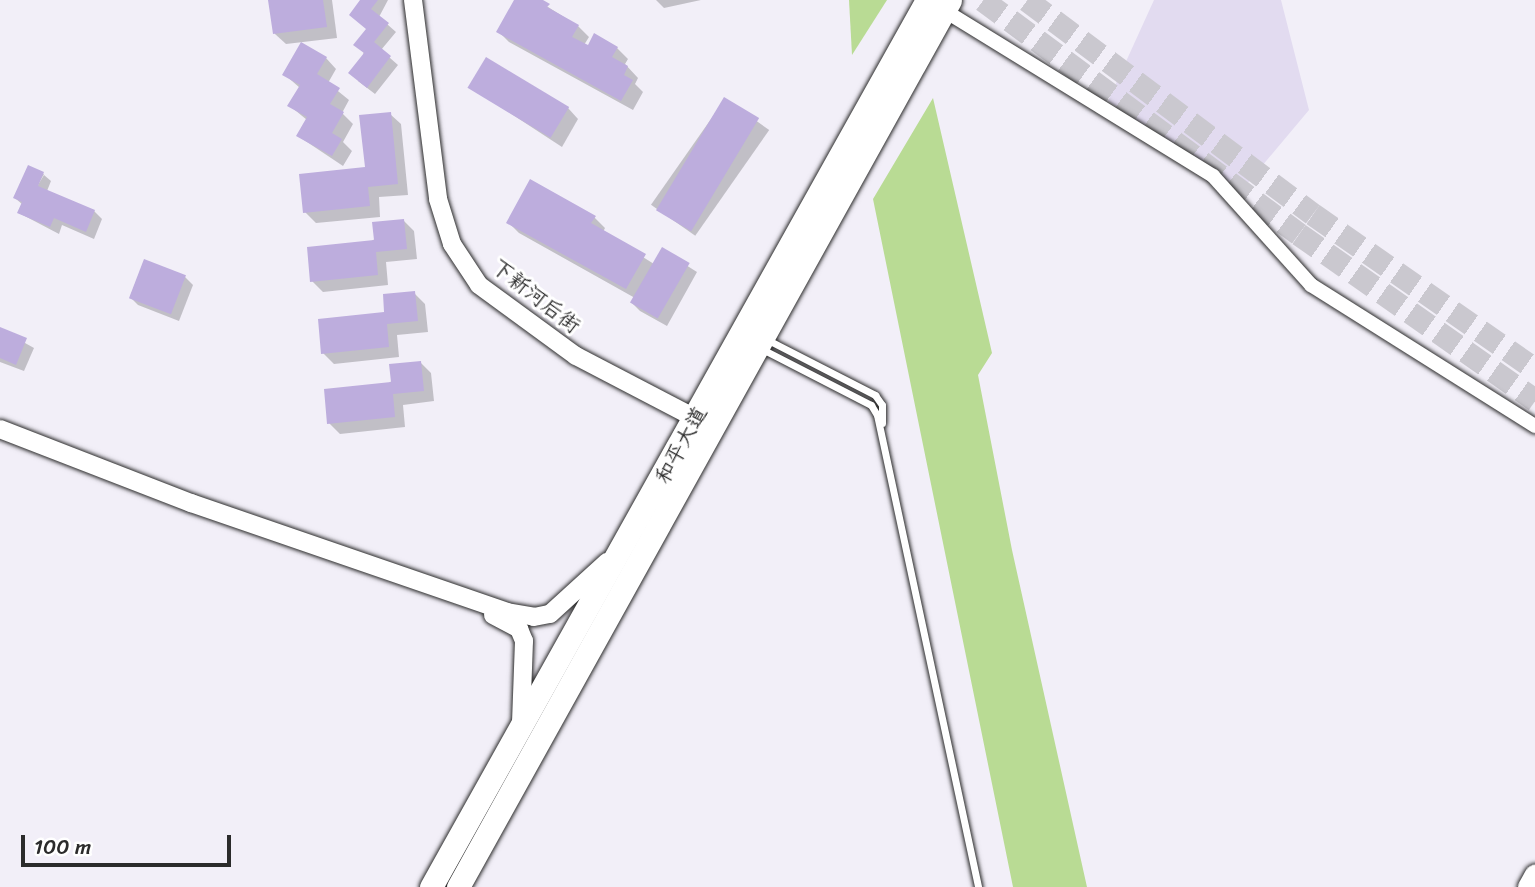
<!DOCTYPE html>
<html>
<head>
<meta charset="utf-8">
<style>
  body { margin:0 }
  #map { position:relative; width:1535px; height:887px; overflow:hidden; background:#f2eff8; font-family:Sriracha,"LXGW WenKai TC",sans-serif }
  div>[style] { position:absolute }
  .built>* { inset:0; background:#e2dbf0 }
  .green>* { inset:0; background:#b9db94 }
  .shadow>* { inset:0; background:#0003; transform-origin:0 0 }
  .building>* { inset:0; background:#bdaddd; transform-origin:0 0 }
  .primary-tunnel>* { height:23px; margin-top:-11.5px; transform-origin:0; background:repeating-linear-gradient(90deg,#cac8cf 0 23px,transparent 0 34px) }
  .roads { filter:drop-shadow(0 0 2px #2b2b2b) drop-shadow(0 0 2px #2b2b2b) }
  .service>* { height:7px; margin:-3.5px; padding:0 3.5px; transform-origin:3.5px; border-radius:3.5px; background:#fff }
  .minor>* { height:14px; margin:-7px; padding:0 7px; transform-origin:7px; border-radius:7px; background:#fff }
  .tertiary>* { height:18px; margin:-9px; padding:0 9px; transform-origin:9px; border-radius:9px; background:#fff }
  .primary>* { height:23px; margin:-11.5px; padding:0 11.5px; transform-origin:11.5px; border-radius:11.5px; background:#fff }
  span { translate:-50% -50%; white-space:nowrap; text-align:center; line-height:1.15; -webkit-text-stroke:6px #fff; paint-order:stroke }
  .street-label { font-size:21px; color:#2b2b2b }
  .scale { position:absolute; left:21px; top:835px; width:210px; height:32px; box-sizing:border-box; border:4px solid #2b2b2b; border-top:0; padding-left:9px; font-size:21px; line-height:24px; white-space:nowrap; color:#2b2b2b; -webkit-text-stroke:5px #fff; paint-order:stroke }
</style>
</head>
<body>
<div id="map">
  <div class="built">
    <i style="clip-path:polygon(1154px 0,1281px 0,1309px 110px,1236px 197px,1222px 179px,1108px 101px)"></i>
  </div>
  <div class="green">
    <i style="clip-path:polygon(849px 0,887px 0,852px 55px)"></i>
    <i style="clip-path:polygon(933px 98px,992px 353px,978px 375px,1012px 550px,1087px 887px,1013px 887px,873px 199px)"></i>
  </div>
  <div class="shadow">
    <i style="clip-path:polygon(270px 0,332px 0,337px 38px,286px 44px,275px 34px)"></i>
    <i style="clip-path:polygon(363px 0,388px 0,379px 17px,396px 32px,381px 50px,398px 65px,375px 94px,358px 81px,368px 30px)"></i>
    <i style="clip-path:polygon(516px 0,537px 0,578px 26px,589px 37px,584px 45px,617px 48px,628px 59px,625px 64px,638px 78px,635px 84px,643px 92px,633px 110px,509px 42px,498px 31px)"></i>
    <i style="clip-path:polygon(656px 0,701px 0,664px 8px)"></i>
    <i style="clip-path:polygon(326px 58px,336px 69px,328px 83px,349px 100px,342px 113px,353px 124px,343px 142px,352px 151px,343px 166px,298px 136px,307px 120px,290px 106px,300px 88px,284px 74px)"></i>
    <i style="clip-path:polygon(470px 87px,568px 108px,578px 119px,562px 147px)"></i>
    <i style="left:725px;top:99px;width:54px;height:129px;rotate:35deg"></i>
    <i style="clip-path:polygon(390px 114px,401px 124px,408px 195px,379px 197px,380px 217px,316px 223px,305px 212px,367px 169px)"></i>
    <i style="clip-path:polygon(29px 167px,44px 174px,33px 193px,44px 175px,51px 181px,47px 191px,94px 211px,102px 219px,94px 239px,62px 225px,59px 234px,19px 213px,23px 205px,15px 198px)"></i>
    <i style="clip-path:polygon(594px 217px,605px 228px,603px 232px,654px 264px,662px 250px,697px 272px,667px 326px,640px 311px,632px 303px,635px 298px,519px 233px,508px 222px)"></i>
    <i style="clip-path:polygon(403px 220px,414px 231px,417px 259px,386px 262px,388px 285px,323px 292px,312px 281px)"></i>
    <i style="clip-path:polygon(144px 261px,185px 277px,193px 285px,179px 321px,138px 305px,130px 297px)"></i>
    <i style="clip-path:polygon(414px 293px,425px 304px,428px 332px,397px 335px,399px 357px,334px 364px,323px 353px)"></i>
    <i style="clip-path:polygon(0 329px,34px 348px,24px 371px,0 362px)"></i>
    <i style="clip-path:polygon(420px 362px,431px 373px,434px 401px,403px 405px,405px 427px,340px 434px,329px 423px)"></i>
  </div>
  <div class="building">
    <i style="clip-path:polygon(268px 0,323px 0,327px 27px,273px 34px)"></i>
    <i style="clip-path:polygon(360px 0,378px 0,371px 9px,389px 23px,374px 42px,391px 56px,367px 88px,348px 73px,364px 53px,353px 45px,366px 29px,349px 15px)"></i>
    <i style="clip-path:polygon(514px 0,543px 0,550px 4px,547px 7px,579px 25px,572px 37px,588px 45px,594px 33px,618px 47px,612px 57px,628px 66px,624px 75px,633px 80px,621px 101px,496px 32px)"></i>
    <i style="clip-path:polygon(301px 42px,327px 57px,317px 74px,340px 88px,330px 104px,344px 112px,332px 133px,342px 139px,332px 156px,296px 136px,307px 117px,287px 106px,300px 85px,282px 75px)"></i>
    <i style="left:486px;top:57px;width:97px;height:36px;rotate:31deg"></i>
    <i style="left:724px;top:97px;width:41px;height:132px;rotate:31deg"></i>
    <i style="clip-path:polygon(391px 112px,398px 184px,368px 187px,370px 206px,303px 213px,299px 174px,365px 167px,359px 115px)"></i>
    <i style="clip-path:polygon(28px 165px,44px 172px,38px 186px,95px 210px,86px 232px,54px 218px,50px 227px,17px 213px,22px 202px,13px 198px)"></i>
    <i style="clip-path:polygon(530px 179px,596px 216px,591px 223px,646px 254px,626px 289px,506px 223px)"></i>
    <i style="clip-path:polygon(404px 219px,407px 249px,376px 252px,378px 275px,310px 282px,307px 247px,374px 240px,372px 222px)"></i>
    <i style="left:662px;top:247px;width:32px;height:64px;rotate:30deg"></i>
    <i style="left:144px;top:259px;width:45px;height:42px;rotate:21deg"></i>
    <i style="clip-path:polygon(415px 291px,418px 321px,387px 324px,389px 347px,321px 354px,318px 319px,384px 312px,383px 294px)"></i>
    <i style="clip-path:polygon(0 327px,27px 338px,16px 365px,0 358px)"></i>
    <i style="clip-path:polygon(421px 361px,424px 391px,393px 394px,395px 417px,327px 424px,324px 389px,391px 382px,389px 364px)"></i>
  </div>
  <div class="primary-tunnel">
    <i style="left:983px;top:0;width:393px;rotate:36.5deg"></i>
    <i style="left:1299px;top:234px;width:289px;rotate:35.1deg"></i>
    <i style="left:1027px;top:0;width:357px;rotate:36.8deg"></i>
    <i style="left:1313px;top:214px;width:271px;rotate:34.9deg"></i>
  </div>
  <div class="roads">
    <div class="service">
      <i style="left:766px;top:339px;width:123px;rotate:27.2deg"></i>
      <i style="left:875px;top:395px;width:12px;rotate:55deg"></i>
      <i style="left:882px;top:405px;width:18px;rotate:90deg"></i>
      <i style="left:760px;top:348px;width:125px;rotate:27.2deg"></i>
      <i style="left:871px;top:405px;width:12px;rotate:59deg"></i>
      <i style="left:877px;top:415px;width:483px;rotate:77.9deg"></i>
    </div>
    <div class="minor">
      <i style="left:945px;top:11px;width:315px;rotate:31.6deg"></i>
      <i style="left:1213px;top:176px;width:147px;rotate:48deg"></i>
      <i style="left:1311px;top:285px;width:265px;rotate:32.2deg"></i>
    </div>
    <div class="tertiary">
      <i style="left:413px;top:0;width:201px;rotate:82.8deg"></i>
      <i style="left:438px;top:199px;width:47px;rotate:72.7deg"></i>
      <i style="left:452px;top:244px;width:49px;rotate:56.6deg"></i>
      <i style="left:479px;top:285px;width:120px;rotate:36.2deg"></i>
      <i style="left:576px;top:356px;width:143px;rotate:27.5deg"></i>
      <i style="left:0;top:429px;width:205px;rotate:21.2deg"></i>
      <i style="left:191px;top:503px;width:334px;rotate:19deg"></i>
      <i style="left:507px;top:612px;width:27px;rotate:10deg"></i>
      <i style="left:534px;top:617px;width:16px;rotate:-11deg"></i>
      <i style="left:550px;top:614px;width:77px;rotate:-42.4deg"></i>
      <i style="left:493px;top:615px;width:30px;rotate:28deg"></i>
      <i style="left:519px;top:629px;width:13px;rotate:67deg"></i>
      <i style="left:524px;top:641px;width:80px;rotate:92.1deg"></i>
    </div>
    <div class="primary">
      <i style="left:431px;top:887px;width:1016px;rotate:-60.79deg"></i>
      <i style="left:458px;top:887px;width:1014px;rotate:-60.98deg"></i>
      <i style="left:1529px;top:887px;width:13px;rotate:-61deg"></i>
    </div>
  </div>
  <div class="street-label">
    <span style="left:536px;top:296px;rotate:38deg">下新河后街</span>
    <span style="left:681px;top:445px;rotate:-61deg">和平大道</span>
  </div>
  <div class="scale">100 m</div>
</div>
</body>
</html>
